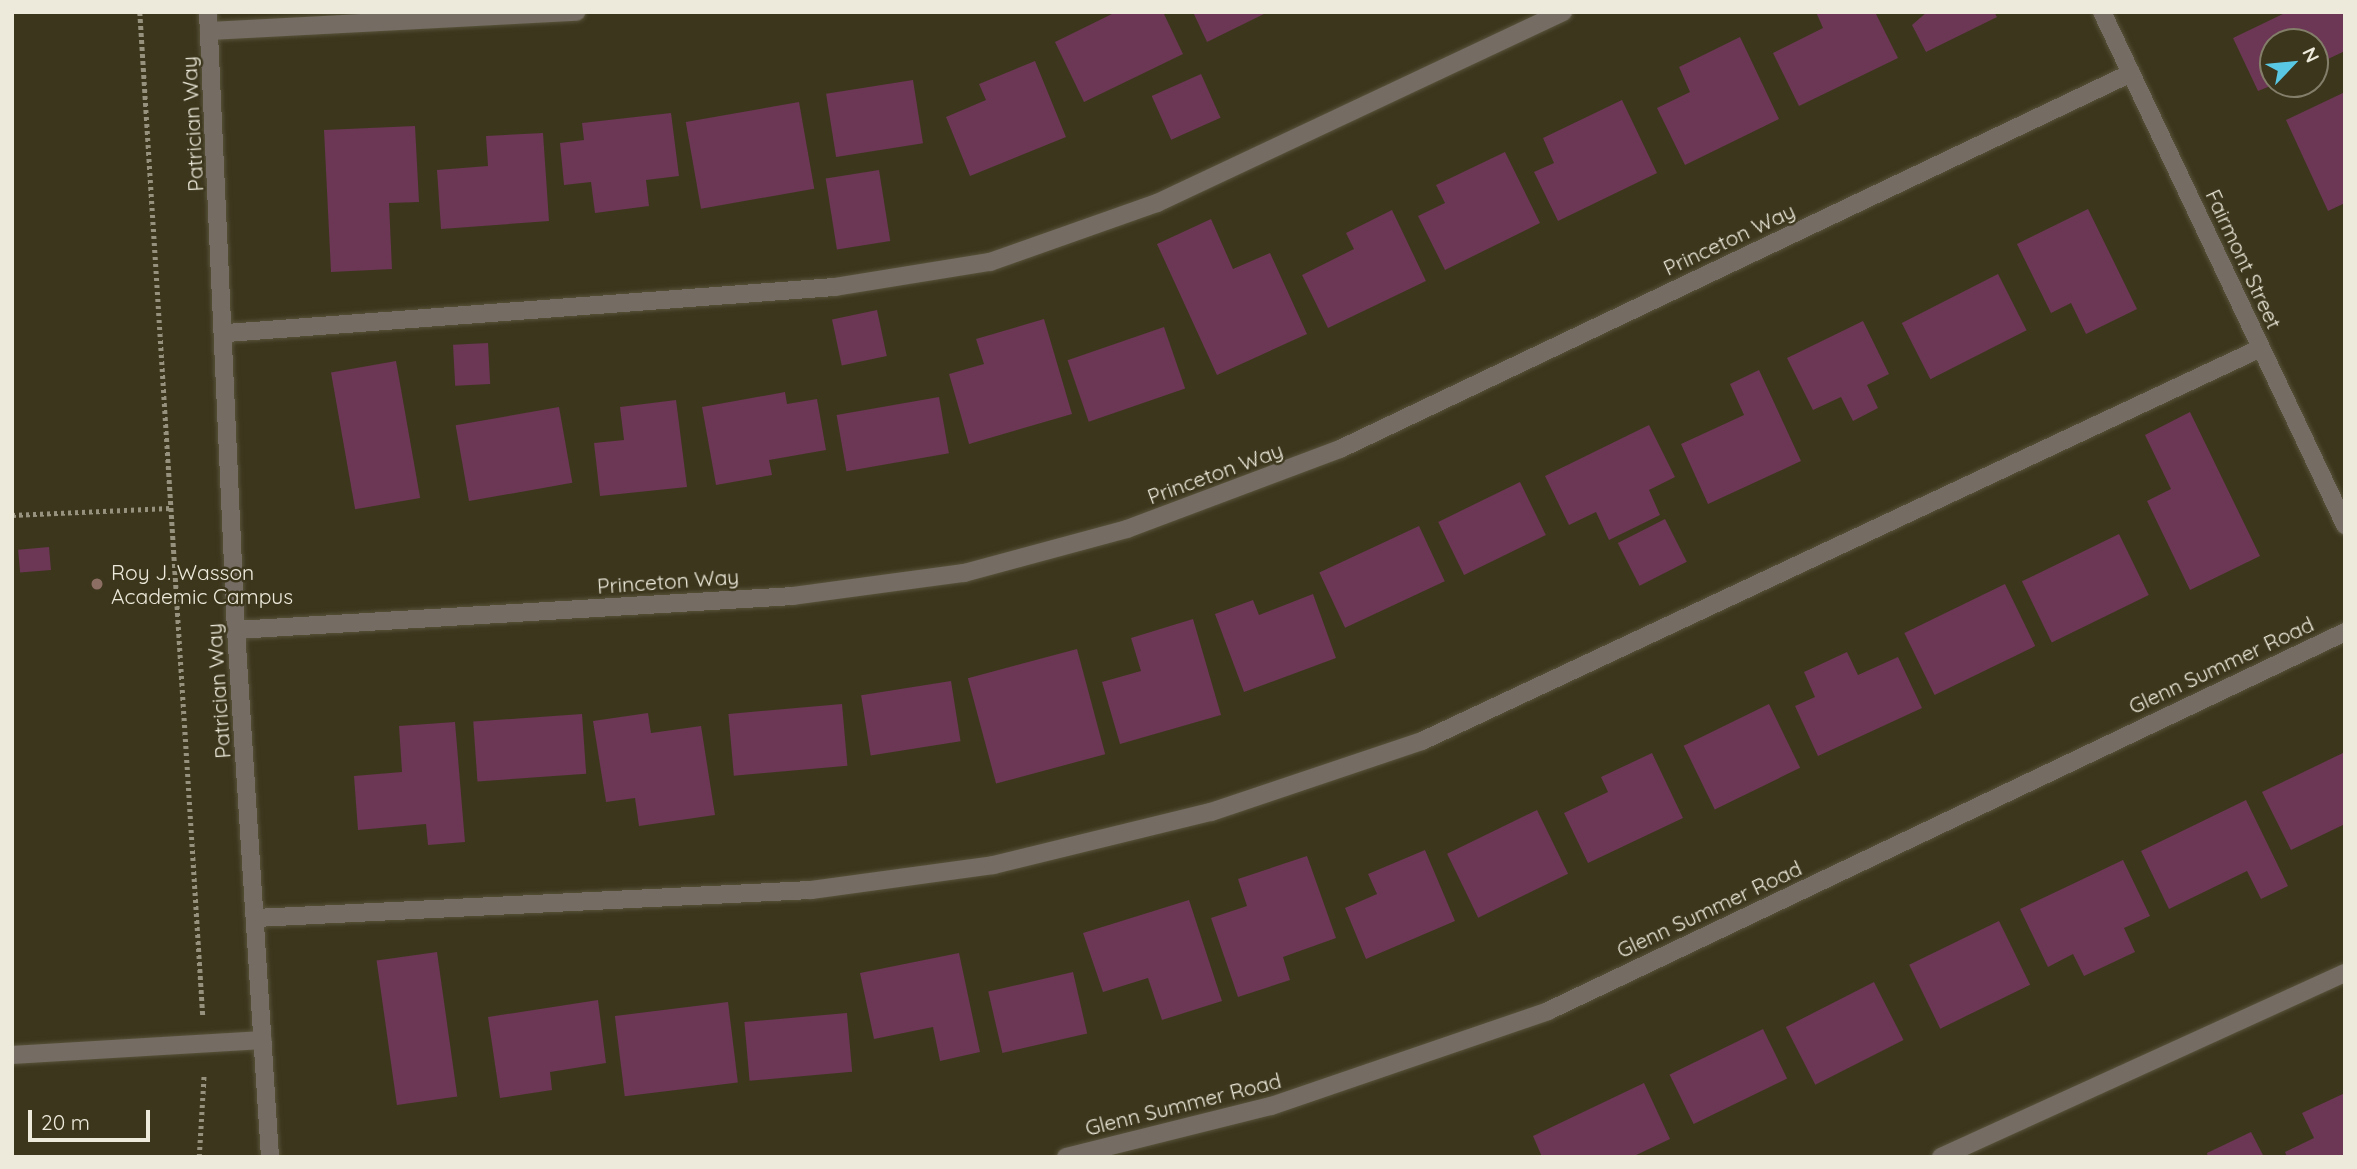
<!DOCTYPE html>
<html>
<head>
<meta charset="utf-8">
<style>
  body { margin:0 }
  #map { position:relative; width:2357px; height:1169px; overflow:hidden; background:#3c361d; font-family:Quicksand,sans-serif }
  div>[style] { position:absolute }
  .building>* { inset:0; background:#6b3754; transform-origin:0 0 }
  .path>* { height:4.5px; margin-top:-2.25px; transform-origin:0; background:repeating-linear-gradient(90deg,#96927e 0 3.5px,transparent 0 7px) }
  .roads { filter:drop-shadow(0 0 2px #58533b) drop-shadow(0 0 2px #58533b) }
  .minor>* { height:18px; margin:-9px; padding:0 9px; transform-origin:9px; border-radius:9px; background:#756c63 }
  .dots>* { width:19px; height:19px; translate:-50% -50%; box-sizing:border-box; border:4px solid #3c361d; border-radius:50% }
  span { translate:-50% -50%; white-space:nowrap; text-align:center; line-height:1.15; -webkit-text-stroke:5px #3c361d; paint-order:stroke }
  .street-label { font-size:21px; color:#edeadb }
  .poi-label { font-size:21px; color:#edeadb }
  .left { translate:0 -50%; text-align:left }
  .frame { position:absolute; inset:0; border:14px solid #edeadb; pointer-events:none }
  .north { position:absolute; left:2259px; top:28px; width:70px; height:70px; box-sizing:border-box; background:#3c361d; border:2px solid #837e69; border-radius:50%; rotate:64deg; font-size:19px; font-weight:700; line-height:28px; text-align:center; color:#edeadb }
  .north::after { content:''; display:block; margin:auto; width:24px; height:32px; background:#59c8e4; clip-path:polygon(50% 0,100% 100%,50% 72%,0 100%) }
  .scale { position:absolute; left:28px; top:1110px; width:122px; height:32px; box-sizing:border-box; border:4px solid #edeadb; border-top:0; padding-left:9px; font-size:21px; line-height:24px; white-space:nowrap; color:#edeadb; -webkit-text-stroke:5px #3c361d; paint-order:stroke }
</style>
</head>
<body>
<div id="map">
  <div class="building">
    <i style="clip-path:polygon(1116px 12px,1163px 12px,1183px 54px,1084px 102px,1055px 42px)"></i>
    <i style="clip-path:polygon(1193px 12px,1268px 12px,1207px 42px)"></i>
    <i style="clip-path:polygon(1816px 12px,1875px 12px,1898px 58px,1799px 106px,1773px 53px,1823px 28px)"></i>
    <i style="clip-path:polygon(1927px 12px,1994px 12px,1997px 17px,1926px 52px,1912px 25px)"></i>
    <i style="clip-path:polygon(2287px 12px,2345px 12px,2345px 51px,2315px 65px,2315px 42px,2273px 42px,2273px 85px,2258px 91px,2233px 38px)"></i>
    <i style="clip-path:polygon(1740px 37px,1779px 119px,1685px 165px,1657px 108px,1690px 92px,1679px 67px)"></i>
    <i style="clip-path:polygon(1035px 61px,1066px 137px,970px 176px,946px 117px,986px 100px,979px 84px)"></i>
    <i style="left:1201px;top:74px;width:48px;height:54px;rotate:66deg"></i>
    <i style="left:913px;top:80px;width:64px;height:88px;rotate:81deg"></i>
    <i style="clip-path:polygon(2345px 92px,2345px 203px,2328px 211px,2286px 120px)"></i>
    <i style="clip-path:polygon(1622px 100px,1657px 173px,1558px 221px,1534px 172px,1554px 163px,1543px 138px)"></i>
    <i style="left:799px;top:102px;width:88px;height:115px;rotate:80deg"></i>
    <i style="clip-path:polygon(671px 113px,679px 176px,646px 180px,649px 206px,595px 213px,591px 182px,564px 185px,560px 143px,584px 140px,582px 123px)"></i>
    <i style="clip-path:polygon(415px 126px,419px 202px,389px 203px,392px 269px,331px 272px,324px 130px)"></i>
    <i style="clip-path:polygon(543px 133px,549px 221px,441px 229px,437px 170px,488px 166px,486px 136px)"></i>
    <i style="clip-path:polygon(1505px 152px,1540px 223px,1445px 270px,1418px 216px,1445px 203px,1436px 185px)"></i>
    <i style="left:879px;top:170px;width:72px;height:54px;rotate:81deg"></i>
    <i style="clip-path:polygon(2088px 209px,2137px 309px,2086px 334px,2071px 303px,2051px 313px,2017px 244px)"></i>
    <i style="clip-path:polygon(1392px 210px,1426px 281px,1328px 328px,1302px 275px,1354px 249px,1346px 233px)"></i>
    <i style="clip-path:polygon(1211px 219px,1233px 269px,1270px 253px,1307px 334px,1217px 375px,1157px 244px)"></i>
    <i style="left:1998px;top:274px;width:63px;height:108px;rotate:63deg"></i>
    <i style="left:877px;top:310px;width:47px;height:46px;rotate:78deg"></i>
    <i style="clip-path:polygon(1044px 319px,1072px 414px,969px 444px,949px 374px,984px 364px,976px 339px)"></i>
    <i style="clip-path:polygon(1863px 321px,1889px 374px,1867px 385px,1878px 408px,1853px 421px,1841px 397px,1813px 410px,1787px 358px)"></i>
    <i style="left:1164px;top:327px;width:65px;height:102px;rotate:71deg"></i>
    <i style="left:488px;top:343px;width:41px;height:35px;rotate:87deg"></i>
    <i style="left:396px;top:361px;width:139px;height:66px;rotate:80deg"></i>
    <i style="clip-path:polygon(1759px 370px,1801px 461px,1708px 504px,1681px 444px,1744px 415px,1730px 384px)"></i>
    <i style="clip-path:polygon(785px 392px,787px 404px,817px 399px,826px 450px,769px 460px,772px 475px,716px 485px,702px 407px)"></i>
    <i style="left:939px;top:397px;width:57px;height:104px;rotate:80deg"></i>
    <i style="clip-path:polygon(676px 400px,687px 487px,600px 496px,594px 443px,624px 440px,620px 407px)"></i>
    <i style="left:559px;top:407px;width:77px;height:105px;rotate:80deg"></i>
    <i style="clip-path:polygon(2190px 412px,2260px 556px,2190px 590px,2147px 501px,2171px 489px,2145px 435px)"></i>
    <i style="clip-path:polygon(1649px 425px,1675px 477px,1649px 490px,1660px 515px,1609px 540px,1596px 512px,1569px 525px,1545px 476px)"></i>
    <i style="left:1520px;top:482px;width:59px;height:91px;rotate:64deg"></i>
    <i style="left:1665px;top:519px;width:48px;height:53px;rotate:63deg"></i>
    <i style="left:1419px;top:526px;width:61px;height:110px;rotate:65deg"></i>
    <i style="left:2119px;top:534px;width:68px;height:108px;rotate:64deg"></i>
    <i style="left:49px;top:547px;width:23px;height:31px;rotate:85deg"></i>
    <i style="left:2005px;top:584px;width:69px;height:112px;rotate:64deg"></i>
    <i style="clip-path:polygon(1313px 594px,1336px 658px,1244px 692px,1215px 614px,1253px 600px,1259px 615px)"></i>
    <i style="clip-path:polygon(1193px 619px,1221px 715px,1120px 744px,1102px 682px,1141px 671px,1131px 638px)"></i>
    <i style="left:1077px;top:649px;width:109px;height:113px;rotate:75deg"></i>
    <i style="clip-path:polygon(1847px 652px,1858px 675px,1898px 657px,1922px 708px,1818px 756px,1795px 706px,1815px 697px,1804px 672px)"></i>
    <i style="left:951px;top:681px;width:61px;height:91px;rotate:81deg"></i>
    <i style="left:842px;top:704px;width:62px;height:114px;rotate:85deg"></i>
    <i style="left:1769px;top:704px;width:71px;height:95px;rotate:64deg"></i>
    <i style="clip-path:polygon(648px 713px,651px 733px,701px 726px,715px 815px,639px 826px,635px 798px,606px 802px,593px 721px)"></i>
    <i style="left:582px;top:714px;width:60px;height:109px;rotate:86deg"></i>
    <i style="clip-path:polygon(455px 722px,465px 842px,428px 845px,426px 824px,358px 830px,354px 776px,402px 772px,399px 726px)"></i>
    <i style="clip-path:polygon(2345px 752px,2345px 824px,2291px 850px,2262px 792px)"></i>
    <i style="clip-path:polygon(1652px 753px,1683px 818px,1588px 863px,1564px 813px,1608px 792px,1601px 777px)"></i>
    <i style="clip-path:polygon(2246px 800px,2288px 886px,2261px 899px,2247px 871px,2169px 909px,2141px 851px)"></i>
    <i style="left:1537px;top:810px;width:71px;height:100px;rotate:64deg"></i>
    <i style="clip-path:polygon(1425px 850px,1455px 921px,1366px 959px,1345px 908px,1377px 894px,1368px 874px)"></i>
    <i style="clip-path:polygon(1307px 856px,1336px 938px,1283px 957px,1290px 980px,1238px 997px,1211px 918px,1247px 906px,1238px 879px)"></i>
    <i style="clip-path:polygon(2123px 860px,2150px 916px,2124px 928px,2135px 952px,2084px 976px,2073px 954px,2048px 967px,2020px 909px)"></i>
    <i style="clip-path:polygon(1189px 900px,1222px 1001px,1162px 1020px,1148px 978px,1103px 992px,1083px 933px)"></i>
    <i style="left:1999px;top:921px;width:71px;height:100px;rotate:64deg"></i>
    <i style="left:437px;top:952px;width:146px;height:61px;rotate:82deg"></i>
    <i style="clip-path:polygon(959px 953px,980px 1052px,940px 1061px,933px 1027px,874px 1039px,860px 973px)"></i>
    <i style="left:1073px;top:972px;width:63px;height:87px;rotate:77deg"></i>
    <i style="left:1874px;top:982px;width:65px;height:99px;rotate:63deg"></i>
    <i style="clip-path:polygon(598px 1000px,606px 1063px,550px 1072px,552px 1090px,500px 1098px,488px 1017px)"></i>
    <i style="left:728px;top:1002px;width:81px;height:114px;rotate:83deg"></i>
    <i style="left:847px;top:1013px;width:59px;height:103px;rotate:85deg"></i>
    <i style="left:1763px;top:1029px;width:55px;height:104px;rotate:64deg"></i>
    <i style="clip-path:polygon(1644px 1083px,1670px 1139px,1632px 1157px,1542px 1157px,1533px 1136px)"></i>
    <i style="clip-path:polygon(2345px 1093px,2345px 1157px,2287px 1157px,2285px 1152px,2314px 1138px,2302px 1113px)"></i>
    <i style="clip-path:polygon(2251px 1132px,2264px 1157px,2208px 1157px,2207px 1153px)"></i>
  </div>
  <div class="path">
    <i style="left:140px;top:12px;width:1006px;rotate:86.41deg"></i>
    <i style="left:12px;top:515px;width:158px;rotate:-2.5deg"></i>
    <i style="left:199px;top:1157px;width:83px;rotate:-86.6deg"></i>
  </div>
  <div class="roads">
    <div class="minor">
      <i style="left:208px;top:12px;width:619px;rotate:87.41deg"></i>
      <i style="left:236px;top:630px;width:528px;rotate:86.31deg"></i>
      <i style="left:2102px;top:12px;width:568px;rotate:64.65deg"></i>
      <i style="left:209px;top:31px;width:368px;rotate:-3deg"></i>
      <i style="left:227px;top:333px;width:610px;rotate:-4.33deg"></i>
      <i style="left:835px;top:287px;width:157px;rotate:-9.2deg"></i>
      <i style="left:990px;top:262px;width:177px;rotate:-19.5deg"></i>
      <i style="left:1157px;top:203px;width:449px;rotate:-25.2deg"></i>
      <i style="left:236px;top:630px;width:558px;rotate:-3.49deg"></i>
      <i style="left:793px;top:596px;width:173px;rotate:-7.7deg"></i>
      <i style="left:964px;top:573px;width:169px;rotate:-15.1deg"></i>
      <i style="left:1127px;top:529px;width:228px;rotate:-20.6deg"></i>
      <i style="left:1340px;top:449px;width:876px;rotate:-25.42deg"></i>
      <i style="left:256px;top:918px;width:556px;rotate:-2.89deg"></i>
      <i style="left:811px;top:890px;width:184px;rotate:-7.8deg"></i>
      <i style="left:993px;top:865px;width:224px;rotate:-13.7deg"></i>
      <i style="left:1211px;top:812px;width:223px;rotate:-18.6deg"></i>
      <i style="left:1422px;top:741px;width:926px;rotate:-25.1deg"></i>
      <i style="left:12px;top:1055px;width:251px;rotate:-3.4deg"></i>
      <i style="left:1066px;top:1157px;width:211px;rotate:-14deg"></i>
      <i style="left:1271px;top:1106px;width:293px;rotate:-18.9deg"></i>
      <i style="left:1548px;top:1011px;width:883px;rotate:-25.43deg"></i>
      <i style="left:1941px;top:1157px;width:444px;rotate:-24.5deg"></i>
    </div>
  </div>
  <div class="dots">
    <i style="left:97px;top:584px;background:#8d6e63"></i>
  </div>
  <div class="street-label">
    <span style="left:192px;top:124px;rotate:-93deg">Patrician Way</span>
    <span style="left:1729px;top:239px;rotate:-25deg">Princeton Way</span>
    <span style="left:2244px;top:259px;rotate:65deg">Fairmont Street</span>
    <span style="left:1215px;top:473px;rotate:-20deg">Princeton Way</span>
    <span style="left:668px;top:581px;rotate:-4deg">Princeton Way</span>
    <span style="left:2221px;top:665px;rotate:-25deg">Glenn Summer Road</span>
    <span style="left:218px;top:691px;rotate:-94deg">Patrician Way</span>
    <span style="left:1709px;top:909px;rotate:-25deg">Glenn Summer Road</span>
    <span style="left:1183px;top:1104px;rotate:-14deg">Glenn Summer Road</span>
  </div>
  <div class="poi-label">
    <span class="left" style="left:111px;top:584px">Roy J. Wasson<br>Academic Campus</span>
  </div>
  <div class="frame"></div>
  <div class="north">N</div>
  <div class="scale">20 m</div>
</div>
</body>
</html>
